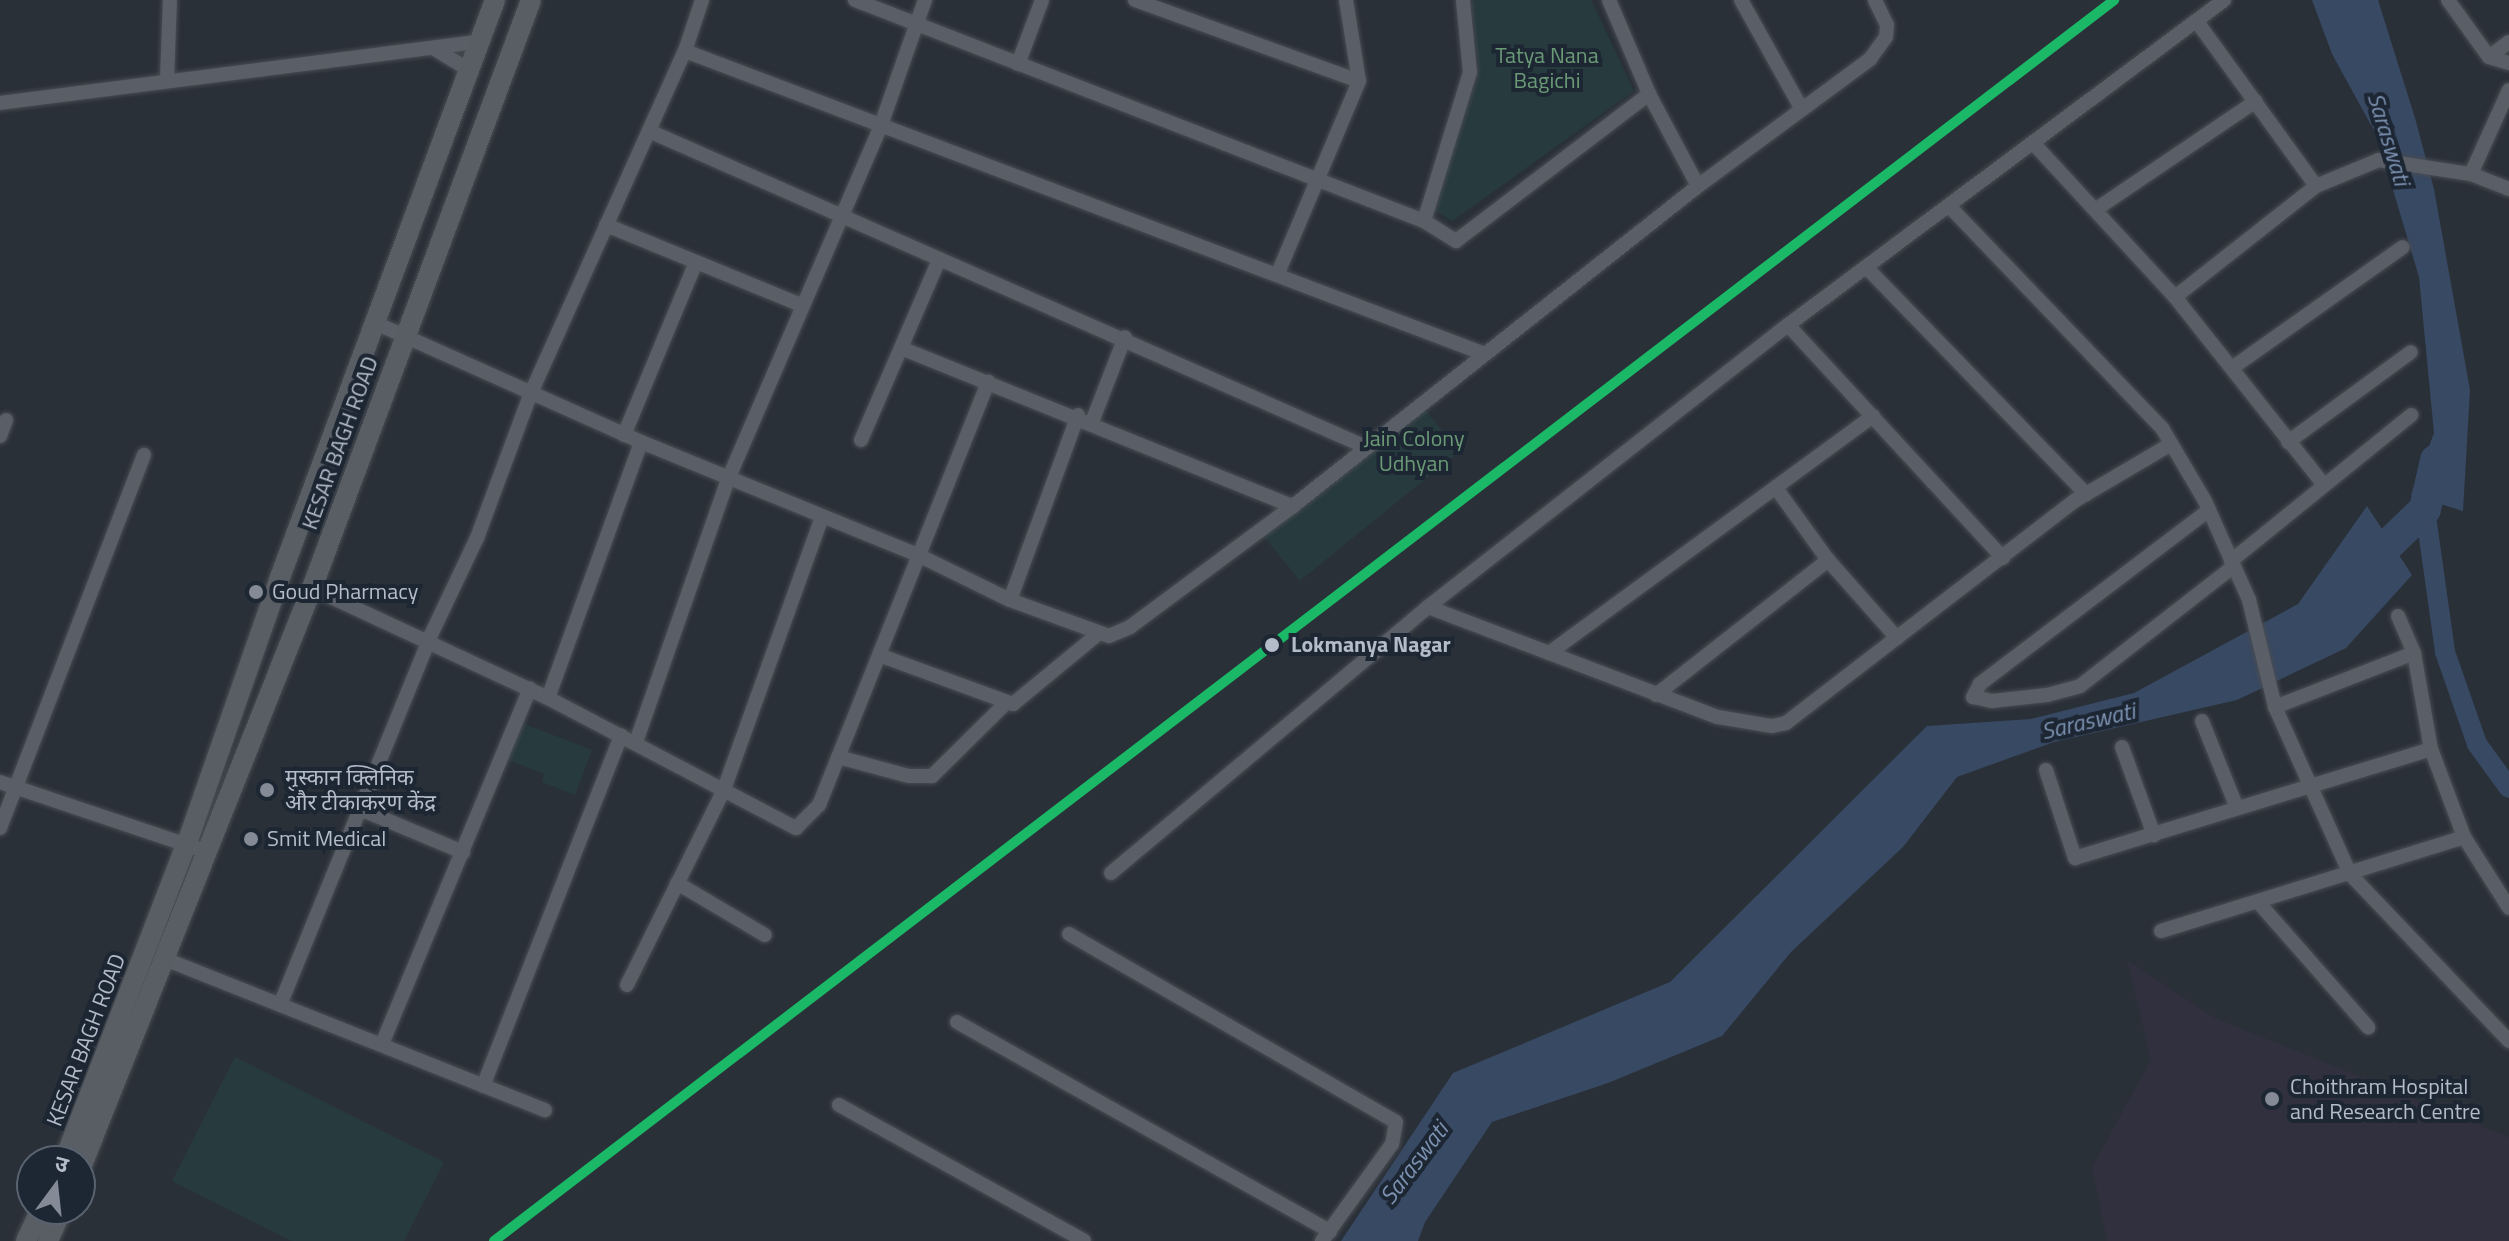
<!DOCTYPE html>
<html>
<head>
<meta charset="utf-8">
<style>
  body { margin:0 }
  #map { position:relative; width:2509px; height:1241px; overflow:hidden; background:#2a3038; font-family:"Titillium Web","Noto Sans Devanagari",sans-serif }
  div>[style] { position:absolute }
  .medical>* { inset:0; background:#31303e }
  .green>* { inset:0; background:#273a3e; transform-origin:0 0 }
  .water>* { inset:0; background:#384963 }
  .canal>* { height:20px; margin:-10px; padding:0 10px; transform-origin:10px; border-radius:10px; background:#384963 }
  .river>* { height:32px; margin:-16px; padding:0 16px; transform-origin:16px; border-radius:16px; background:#384963 }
  .roads { filter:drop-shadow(0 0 2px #484c53) drop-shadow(0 0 2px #484c53) }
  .street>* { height:14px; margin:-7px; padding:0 7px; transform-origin:7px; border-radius:7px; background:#5a5e66 }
  .secondary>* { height:20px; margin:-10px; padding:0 10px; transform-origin:10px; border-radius:10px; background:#595d64 }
  .rail-1>* { height:10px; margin:-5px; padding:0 5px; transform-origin:5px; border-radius:5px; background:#1ab867 }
  .dots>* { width:22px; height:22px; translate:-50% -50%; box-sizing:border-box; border:4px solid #1d2633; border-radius:50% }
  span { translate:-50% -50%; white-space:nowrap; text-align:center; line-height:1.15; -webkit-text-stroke:8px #1d2633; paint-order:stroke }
  .park-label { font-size:22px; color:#6b9a76 }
  .street-label { font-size:22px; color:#b4bcc9 }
  .poi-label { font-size:22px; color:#b4bcc9 }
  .left { translate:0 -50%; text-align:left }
  .stop-label { font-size:22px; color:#b4bcc9; font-weight:700 }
  .water-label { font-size:24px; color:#7c92b1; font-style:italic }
  .north { position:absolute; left:16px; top:1145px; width:80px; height:80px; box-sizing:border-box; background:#1d2633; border:2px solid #59626f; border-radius:50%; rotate:15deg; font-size:22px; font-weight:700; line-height:32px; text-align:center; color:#b4bcc9 }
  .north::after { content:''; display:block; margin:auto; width:28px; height:36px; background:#848b96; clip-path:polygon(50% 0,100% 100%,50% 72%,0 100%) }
</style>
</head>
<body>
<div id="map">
  <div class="medical">
    <i style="clip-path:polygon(2127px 960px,2215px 1018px,2509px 1137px,2509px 1241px,2107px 1241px,2092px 1167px,2151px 1060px)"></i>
  </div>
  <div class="green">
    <i style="clip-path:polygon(1471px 0,1591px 0,1634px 91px,1452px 221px,1431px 208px,1479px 73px)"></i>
    <i style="left:1422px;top:406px;width:59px;height:205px;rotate:51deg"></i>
    <i style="clip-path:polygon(517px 721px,592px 750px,575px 795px,542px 782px,544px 774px,503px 758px)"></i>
    <i style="clip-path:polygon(235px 1057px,444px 1162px,404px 1241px,292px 1241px,172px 1181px)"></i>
  </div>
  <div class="water">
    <i style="clip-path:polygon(2312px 0,2378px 0,2415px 118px,2434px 189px,2470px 390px,2463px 511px,2411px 495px,2434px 433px,2419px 277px,2377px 136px,2332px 54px)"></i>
    <i style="clip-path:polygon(2367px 506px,2412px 575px,2346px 648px,2237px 700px,2054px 742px,1957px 777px,1903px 847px,1791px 952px,1722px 1036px,1608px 1083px,1492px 1122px,1425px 1222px,1418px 1241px,1341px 1241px,1453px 1073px,1670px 982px,1927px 726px,2031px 719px,2134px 693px,2298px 604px)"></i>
  </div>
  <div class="canal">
    <i style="left:2425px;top:509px;width:144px;rotate:82deg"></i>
    <i style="left:2445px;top:652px;width:97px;rotate:70.8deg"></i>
    <i style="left:2477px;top:744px;width:54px;rotate:54deg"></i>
  </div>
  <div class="river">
    <i style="left:2359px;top:573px;width:92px;rotate:-44.1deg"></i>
    <i style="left:2425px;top:509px;width:50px;rotate:-77.3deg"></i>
  </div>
  <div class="roads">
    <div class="street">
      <i style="left:855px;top:0;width:610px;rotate:21.23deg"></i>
      <i style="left:1424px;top:221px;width:38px;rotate:32deg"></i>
      <i style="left:1456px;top:241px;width:243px;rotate:-37.3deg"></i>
      <i style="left:1135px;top:0;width:238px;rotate:19.9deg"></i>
      <i style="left:1609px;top:0;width:102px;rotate:66.9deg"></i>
      <i style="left:1649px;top:94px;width:104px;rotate:62deg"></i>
      <i style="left:1741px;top:0;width:124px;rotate:60.9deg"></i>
      <i style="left:2448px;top:0;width:70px;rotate:54.3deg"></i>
      <i style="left:2489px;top:57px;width:21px;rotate:17deg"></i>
      <i style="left:2198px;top:23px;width:201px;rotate:54.1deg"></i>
      <i style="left:433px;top:48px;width:42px;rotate:31.4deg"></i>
      <i style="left:685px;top:51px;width:852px;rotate:20.75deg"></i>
      <i style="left:2489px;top:57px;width:25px;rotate:-37deg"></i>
      <i style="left:1018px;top:64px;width:68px;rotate:-69.4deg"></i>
      <i style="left:167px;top:80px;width:80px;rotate:-87.9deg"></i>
      <i style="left:0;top:103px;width:483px;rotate:-7.3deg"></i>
      <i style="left:649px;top:131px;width:781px;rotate:23.78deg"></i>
      <i style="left:2033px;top:143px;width:209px;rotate:47.3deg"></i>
      <i style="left:2175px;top:297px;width:238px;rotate:51.6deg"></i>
      <i style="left:2471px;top:174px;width:92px;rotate:-65.7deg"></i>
      <i style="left:1949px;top:206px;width:308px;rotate:46.2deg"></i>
      <i style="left:2162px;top:428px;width:85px;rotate:59.5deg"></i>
      <i style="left:2205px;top:501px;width:108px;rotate:66deg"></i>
      <i style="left:2249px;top:600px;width:110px;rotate:76.3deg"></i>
      <i style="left:2275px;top:707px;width:183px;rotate:65.8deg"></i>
      <i style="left:2350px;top:874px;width:231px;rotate:46.4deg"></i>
      <i style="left:2095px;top:210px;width:194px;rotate:-34.1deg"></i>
      <i style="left:1424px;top:221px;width:156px;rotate:-72.8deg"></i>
      <i style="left:1470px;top:72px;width:72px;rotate:-95.6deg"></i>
      <i style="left:606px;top:225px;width:211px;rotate:22.3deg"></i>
      <i style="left:1867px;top:268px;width:315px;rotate:45.9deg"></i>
      <i style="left:1278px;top:273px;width:208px;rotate:-67.1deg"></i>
      <i style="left:1359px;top:81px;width:82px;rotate:-99.1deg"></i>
      <i style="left:2175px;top:297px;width:179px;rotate:-38.2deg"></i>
      <i style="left:2316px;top:186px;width:68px;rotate:-22.4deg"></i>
      <i style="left:2379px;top:160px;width:93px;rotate:8.7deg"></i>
      <i style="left:2471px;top:174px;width:41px;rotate:21.5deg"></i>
      <i style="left:373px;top:322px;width:294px;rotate:24.1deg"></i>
      <i style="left:641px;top:442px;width:299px;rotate:22.2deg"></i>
      <i style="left:918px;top:555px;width:102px;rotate:26.1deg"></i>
      <i style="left:1010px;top:600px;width:105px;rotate:20deg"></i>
      <i style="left:1109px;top:636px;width:23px;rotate:-23deg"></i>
      <i style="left:1130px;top:627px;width:203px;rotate:-36.6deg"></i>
      <i style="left:1293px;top:506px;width:516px;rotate:-38.31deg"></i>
      <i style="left:1698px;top:186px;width:214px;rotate:-36.4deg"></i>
      <i style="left:1870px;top:59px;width:27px;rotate:-54deg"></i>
      <i style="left:1886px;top:37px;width:12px;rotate:-85deg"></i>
      <i style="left:1887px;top:25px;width:28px;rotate:-116deg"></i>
      <i style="left:1788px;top:325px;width:317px;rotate:47.3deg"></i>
      <i style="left:901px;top:348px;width:423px;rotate:22deg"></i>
      <i style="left:2232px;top:368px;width:209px;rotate:-35.3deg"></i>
      <i style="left:1092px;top:422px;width:91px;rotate:-68.8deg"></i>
      <i style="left:624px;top:435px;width:187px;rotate:-67.4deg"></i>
      <i style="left:0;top:436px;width:17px;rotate:-69deg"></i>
      <i style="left:861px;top:440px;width:196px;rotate:-66.6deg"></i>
      <i style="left:2288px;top:442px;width:152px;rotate:-36.2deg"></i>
      <i style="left:1776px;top:488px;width:89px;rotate:54.2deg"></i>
      <i style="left:1828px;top:560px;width:104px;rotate:48.5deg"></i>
      <i style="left:2209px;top:510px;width:288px;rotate:142.8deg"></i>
      <i style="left:1980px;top:684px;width:15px;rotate:118deg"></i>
      <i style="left:1973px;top:697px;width:19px;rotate:12deg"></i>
      <i style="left:1992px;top:701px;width:55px;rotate:-6.2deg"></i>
      <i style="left:2047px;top:695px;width:34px;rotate:-15deg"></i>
      <i style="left:2080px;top:686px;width:194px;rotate:-37.9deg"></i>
      <i style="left:2231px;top:561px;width:232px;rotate:-39deg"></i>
      <i style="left:312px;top:588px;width:260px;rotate:25deg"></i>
      <i style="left:548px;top:698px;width:280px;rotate:27.7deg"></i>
      <i style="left:796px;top:828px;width:33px;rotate:-45deg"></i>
      <i style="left:819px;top:805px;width:456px;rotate:-68.2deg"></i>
      <i style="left:1010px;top:600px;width:197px;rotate:-69.8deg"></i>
      <i style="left:1428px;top:607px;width:310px;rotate:20.8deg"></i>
      <i style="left:1718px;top:717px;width:55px;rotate:9.5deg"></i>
      <i style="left:1772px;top:726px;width:14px;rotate:-12deg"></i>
      <i style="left:1786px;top:723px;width:366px;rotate:-37.6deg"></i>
      <i style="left:2076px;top:500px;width:110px;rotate:-30.5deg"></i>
      <i style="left:2398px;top:616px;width:40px;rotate:66.6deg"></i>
      <i style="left:2414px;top:653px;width:97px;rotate:80deg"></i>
      <i style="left:2431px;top:749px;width:94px;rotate:69.4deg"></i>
      <i style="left:2464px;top:837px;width:84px;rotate:57.6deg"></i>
      <i style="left:1552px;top:651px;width:398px;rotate:-36.2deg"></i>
      <i style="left:879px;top:655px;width:143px;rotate:20.1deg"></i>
      <i style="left:1013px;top:704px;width:110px;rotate:-39.5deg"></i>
      <i style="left:1656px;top:695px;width:219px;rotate:-38.1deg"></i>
      <i style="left:548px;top:698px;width:272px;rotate:-70deg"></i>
      <i style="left:2275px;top:707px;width:149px;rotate:-21.2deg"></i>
      <i style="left:2202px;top:721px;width:94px;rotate:68.1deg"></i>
      <i style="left:636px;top:742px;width:281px;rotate:-70.7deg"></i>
      <i style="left:729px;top:477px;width:383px;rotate:-66.6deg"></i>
      <i style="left:881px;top:125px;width:133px;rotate:-70.6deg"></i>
      <i style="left:2122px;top:747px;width:94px;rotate:70deg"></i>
      <i style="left:838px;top:757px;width:73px;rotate:15deg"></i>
      <i style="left:909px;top:776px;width:23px"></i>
      <i style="left:932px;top:776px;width:103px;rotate:-44.6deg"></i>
      <i style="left:2046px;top:770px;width:93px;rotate:71.8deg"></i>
      <i style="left:2075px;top:858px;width:372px;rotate:-17deg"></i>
      <i style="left:0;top:782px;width:219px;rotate:18.6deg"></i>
      <i style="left:360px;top:809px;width:112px;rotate:22.7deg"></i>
      <i style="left:0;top:828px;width:400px;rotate:-68.9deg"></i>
      <i style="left:1111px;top:873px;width:414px;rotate:-40deg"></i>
      <i style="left:1428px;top:607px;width:457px;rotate:-38.1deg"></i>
      <i style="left:1788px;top:325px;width:544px;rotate:-36.7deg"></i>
      <i style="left:677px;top:883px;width:102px;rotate:30.6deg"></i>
      <i style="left:2258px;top:902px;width:167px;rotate:48.7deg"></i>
      <i style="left:2161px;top:931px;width:317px;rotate:-17.2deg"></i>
      <i style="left:1069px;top:934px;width:377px;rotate:29.9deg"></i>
      <i style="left:1396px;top:1122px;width:22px;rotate:100deg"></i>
      <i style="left:1392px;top:1144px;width:120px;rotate:125.8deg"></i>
      <i style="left:165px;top:959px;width:409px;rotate:21.7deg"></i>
      <i style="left:627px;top:985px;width:216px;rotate:-63.6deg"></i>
      <i style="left:723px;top:792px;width:292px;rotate:-70.2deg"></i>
      <i style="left:280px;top:1005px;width:395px;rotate:-67.8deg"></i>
      <i style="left:429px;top:639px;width:112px;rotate:-64.6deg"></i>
      <i style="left:477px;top:538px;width:155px;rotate:-69.6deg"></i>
      <i style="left:531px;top:393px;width:375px;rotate:-65.8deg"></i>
      <i style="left:685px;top:51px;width:54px;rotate:-71.6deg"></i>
      <i style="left:957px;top:1022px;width:428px;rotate:29.3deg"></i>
      <i style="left:382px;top:1044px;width:385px;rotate:-67.4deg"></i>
      <i style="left:483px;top:1086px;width:377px;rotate:-68.5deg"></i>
      <i style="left:839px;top:1105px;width:280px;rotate:29deg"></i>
    </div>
    <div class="secondary">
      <i style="left:64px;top:1161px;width:341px;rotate:-68.9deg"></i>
      <i style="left:187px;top:843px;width:279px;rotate:-70.7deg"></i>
      <i style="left:279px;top:580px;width:619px;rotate:-69.57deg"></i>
      <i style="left:80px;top:1170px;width:627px;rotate:-68.27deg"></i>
      <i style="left:312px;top:588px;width:627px;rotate:-69.57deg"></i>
      <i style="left:26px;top:1241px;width:35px;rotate:-65deg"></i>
      <i style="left:48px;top:1241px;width:35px;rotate:-66deg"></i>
    </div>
  </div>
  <div class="rail-1">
    <i style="left:494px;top:1241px;width:2041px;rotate:-37.45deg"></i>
  </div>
  <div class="dots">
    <i style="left:256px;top:592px;background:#848b96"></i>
    <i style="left:1272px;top:645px;background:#b4bcc9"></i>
    <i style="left:267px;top:790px;background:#848b96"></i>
    <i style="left:251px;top:839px;background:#848b96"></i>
    <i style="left:2272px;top:1099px;background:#848b96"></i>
  </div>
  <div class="park-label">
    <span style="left:1547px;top:68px">Tatya Nana<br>Bagichi</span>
    <span style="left:1414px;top:451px">Jain Colony<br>Udhyan</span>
  </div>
  <div class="street-label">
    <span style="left:340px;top:443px;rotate:-70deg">KESAR BAGH ROAD</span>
    <span style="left:86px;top:1040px;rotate:-69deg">KESAR BAGH ROAD</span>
  </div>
  <div class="poi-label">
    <span class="left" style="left:272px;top:592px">Goud Pharmacy</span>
    <span class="left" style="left:285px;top:790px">मुस्कान क्लिनिक<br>और टीकाकरण केंद्र</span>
    <span class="left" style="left:267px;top:839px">Smit Medical</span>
    <span class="left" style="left:2290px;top:1099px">Choithram Hospital<br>and Research Centre</span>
  </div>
  <div class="stop-label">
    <span class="left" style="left:1291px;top:645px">Lokmanya Nagar</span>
  </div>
  <div class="water-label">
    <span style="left:2389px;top:139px;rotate:73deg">Saraswati</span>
    <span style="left:2088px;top:721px;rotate:-13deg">Saraswati</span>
    <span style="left:1414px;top:1163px;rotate:-53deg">Saraswati</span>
  </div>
  <div class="north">उ</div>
</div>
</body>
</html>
